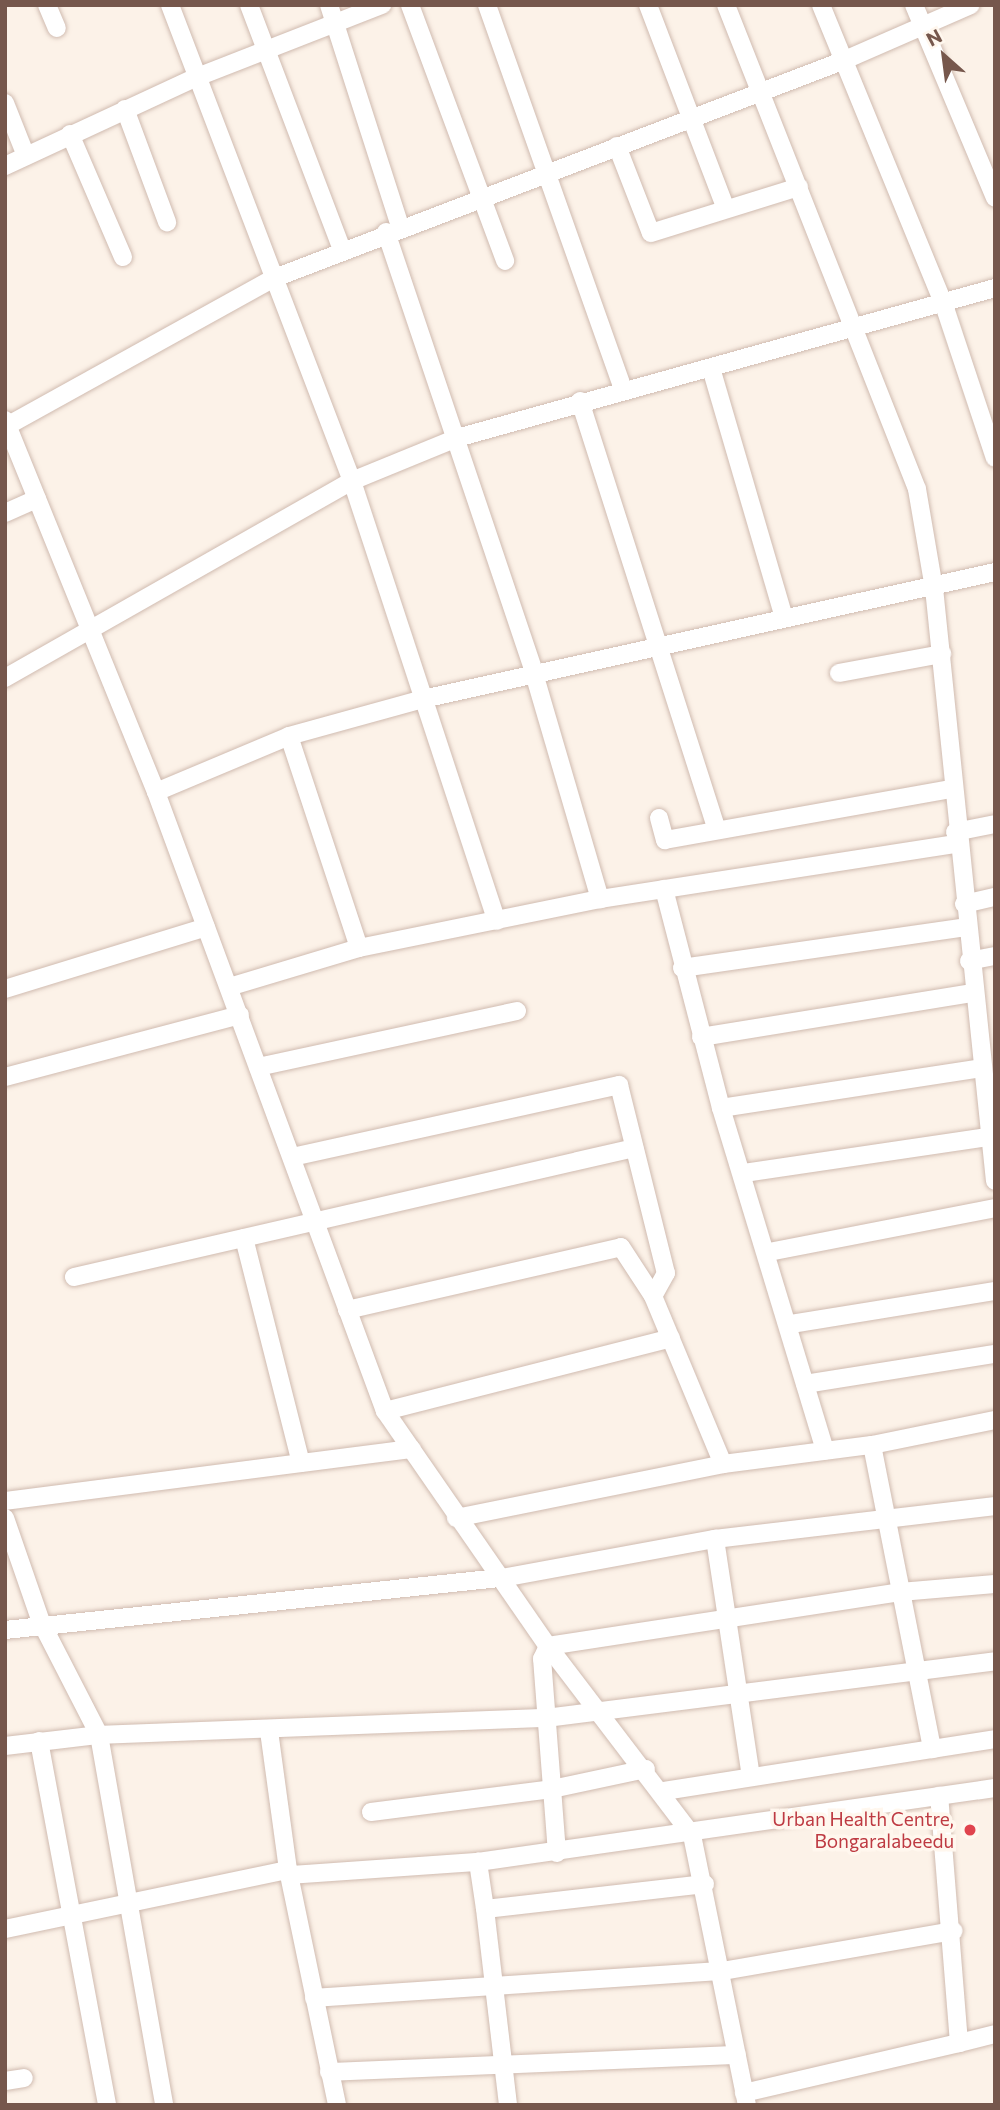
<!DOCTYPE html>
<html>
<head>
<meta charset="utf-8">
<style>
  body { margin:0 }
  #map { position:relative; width:1000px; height:2110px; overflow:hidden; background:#fcf2e8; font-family:Commissioner,sans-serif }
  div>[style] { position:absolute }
  .roads { filter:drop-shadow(0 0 2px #d0bbb0) drop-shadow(0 0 2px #d0bbb0) }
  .minor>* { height:18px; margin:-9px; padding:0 9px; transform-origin:9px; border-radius:9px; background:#fff }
  .dots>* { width:19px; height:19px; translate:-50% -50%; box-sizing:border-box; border:4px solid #fff7ee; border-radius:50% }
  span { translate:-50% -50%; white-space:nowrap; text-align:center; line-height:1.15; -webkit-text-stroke:7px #fff7ee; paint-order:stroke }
  .health-label { font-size:19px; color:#be3a42 }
  .right { translate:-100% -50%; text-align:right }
  .frame { position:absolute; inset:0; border:7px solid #76574c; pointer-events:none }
  .north { position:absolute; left:909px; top:21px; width:70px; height:70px; -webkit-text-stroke:5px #fff7ee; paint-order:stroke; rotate:332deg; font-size:19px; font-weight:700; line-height:28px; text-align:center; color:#76574c }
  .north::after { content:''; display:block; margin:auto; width:24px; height:32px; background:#76574c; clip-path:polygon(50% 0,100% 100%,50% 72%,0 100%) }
</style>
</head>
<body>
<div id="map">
  <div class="roads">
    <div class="minor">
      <i style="left:47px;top:5px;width:25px;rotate:67deg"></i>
      <i style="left:170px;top:5px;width:510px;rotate:69.08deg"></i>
      <i style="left:352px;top:481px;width:463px;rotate:71.8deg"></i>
      <i style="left:249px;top:5px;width:262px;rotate:69.2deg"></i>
      <i style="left:329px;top:5px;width:232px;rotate:72.2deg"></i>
      <i style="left:410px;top:5px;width:273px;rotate:69.6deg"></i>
      <i style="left:487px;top:5px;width:408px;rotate:70.5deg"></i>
      <i style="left:648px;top:5px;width:218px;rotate:69.1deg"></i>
      <i style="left:726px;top:5px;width:520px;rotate:68.46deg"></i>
      <i style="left:917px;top:489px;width:100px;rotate:80.3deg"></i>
      <i style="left:934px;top:588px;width:596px;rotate:84.13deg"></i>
      <i style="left:821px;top:5px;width:324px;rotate:67.7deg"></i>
      <i style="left:944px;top:305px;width:161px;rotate:71.6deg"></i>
      <i style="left:914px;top:5px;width:209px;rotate:67.2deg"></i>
      <i style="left:5px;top:103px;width:57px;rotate:68.4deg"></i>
      <i style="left:125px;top:109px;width:121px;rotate:69.6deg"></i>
      <i style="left:70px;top:134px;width:134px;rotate:66.7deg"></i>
      <i style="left:617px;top:146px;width:93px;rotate:68.7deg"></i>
      <i style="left:651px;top:233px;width:155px;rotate:-17.3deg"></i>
      <i style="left:5px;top:166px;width:212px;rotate:-24.9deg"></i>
      <i style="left:197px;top:77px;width:199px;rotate:-21.3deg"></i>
      <i style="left:386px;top:232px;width:462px;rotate:71.4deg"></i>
      <i style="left:533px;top:670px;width:239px;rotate:73.7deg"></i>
      <i style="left:711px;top:368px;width:260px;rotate:73.7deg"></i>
      <i style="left:580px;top:401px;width:450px;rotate:72.3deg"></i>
      <i style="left:5px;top:420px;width:401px;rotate:67.9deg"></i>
      <i style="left:156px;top:792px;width:660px;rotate:69.7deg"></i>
      <i style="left:385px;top:1411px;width:286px;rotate:55.3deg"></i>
      <i style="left:548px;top:1646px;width:238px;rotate:52.7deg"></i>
      <i style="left:692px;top:1835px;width:276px;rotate:78.5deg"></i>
      <i style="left:5px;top:427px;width:305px;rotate:-29deg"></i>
      <i style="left:272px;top:279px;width:613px;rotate:-20.92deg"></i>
      <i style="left:845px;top:60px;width:137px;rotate:-23.6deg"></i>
      <i style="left:5px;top:513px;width:35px;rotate:-24deg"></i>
      <i style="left:839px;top:673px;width:105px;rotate:-10.5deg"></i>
      <i style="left:5px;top:678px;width:399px;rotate:-29.6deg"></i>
      <i style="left:352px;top:481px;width:113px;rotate:-22.3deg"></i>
      <i style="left:457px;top:438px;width:559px;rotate:-15.58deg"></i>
      <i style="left:289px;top:736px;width:223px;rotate:71.7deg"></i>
      <i style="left:156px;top:792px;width:144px;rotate:-22.8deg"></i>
      <i style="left:289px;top:736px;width:139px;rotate:-15.4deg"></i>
      <i style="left:423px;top:699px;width:586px;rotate:-12.52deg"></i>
      <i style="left:659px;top:818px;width:23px;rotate:75deg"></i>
      <i style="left:665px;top:840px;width:291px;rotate:-10.1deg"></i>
      <i style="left:955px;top:832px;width:41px;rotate:-11.3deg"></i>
      <i style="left:664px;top:889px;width:226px;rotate:75.4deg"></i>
      <i style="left:721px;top:1108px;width:358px;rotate:73.1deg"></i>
      <i style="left:964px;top:904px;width:32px;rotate:-13deg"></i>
      <i style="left:969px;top:961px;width:26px;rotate:-11deg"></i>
      <i style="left:682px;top:968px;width:287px;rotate:-8.2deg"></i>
      <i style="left:229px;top:987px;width:136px;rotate:-16.7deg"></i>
      <i style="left:359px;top:948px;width:246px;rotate:-11.5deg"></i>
      <i style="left:600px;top:899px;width:361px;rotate:-8.8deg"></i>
      <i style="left:5px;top:989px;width:210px;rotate:-17.1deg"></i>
      <i style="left:701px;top:1037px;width:277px;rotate:-9.2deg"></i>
      <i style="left:258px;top:1067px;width:265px;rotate:-12.2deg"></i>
      <i style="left:5px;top:1077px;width:243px;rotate:-14.8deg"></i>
      <i style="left:721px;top:1108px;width:265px;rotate:-8.7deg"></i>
      <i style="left:292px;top:1157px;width:335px;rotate:-12.4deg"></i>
      <i style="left:619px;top:1085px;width:194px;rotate:76deg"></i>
      <i style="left:666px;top:1273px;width:26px;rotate:119deg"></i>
      <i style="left:744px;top:1173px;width:248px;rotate:-8.4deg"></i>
      <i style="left:244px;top:1238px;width:232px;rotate:75.8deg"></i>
      <i style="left:769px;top:1252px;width:230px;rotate:-11deg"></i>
      <i style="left:74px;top:1277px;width:575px;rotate:-12.97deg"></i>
      <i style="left:347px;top:1310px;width:281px;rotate:-12.9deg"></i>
      <i style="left:621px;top:1247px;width:59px;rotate:56.9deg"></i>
      <i style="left:653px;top:1296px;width:182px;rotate:67.4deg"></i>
      <i style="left:791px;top:1324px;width:207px;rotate:-9.2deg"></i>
      <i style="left:805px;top:1384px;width:192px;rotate:-9deg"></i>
      <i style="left:385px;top:1411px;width:295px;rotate:-14.3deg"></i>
      <i style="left:872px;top:1445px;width:310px;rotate:78.8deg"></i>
      <i style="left:5px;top:1501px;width:410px;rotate:-7.3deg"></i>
      <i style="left:5px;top:1518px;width:110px;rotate:70.9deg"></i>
      <i style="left:41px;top:1622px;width:127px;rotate:62.8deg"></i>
      <i style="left:99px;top:1735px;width:376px;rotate:80deg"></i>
      <i style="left:456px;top:1518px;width:272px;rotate:-11.4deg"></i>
      <i style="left:723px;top:1464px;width:150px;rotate:-7.3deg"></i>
      <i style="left:872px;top:1445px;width:126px;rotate:-11.5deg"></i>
      <i style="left:715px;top:1539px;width:240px;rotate:81.4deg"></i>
      <i style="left:5px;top:1630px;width:500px;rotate:-6deg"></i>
      <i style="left:502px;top:1578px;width:217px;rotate:-10.4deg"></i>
      <i style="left:715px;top:1539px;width:282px;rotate:-6.7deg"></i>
      <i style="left:269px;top:1731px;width:140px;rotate:82.2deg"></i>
      <i style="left:288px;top:1870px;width:240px;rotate:78.2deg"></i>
      <i style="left:39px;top:1741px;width:370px;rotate:79.4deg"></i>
      <i style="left:5px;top:1746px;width:95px;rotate:-6.7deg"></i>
      <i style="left:99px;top:1735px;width:447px;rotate:-2.2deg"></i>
      <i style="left:546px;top:1718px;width:453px;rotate:-7.2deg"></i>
      <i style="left:664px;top:1791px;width:335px;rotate:-8.9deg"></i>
      <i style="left:371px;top:1812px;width:182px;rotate:-7.2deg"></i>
      <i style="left:552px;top:1789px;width:96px;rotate:-12deg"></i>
      <i style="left:557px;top:1853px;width:195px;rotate:-94.4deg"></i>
      <i style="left:542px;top:1659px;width:14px;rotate:-65deg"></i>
      <i style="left:548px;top:1646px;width:356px;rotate:-8.7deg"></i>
      <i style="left:900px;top:1592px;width:95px;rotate:-4.8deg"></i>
      <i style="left:290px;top:1875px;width:188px;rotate:-4deg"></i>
      <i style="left:705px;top:1884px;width:221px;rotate:173.5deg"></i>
      <i style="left:485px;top:1909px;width:48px;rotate:-98.5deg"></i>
      <i style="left:478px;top:1862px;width:522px;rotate:-8.15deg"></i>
      <i style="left:485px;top:1909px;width:197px;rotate:83.3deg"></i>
      <i style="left:5px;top:1929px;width:289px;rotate:-11.8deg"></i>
      <i style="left:314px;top:1998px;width:409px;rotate:-3.8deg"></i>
      <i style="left:722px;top:1971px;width:235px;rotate:-9.8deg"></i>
      <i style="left:959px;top:2043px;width:37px;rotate:-14deg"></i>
      <i style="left:329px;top:2072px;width:408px;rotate:-2.4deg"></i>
      <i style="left:5px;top:2081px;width:19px;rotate:-9deg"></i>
      <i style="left:744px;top:2093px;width:221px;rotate:-13.1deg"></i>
      <i style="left:959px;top:2043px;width:248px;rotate:-94.6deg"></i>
    </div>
  </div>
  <div class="dots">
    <i style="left:970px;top:1830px;background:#e0444e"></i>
  </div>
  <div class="health-label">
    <span class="right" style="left:954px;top:1830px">Urban Health Centre,<br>Bongaralabeedu</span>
  </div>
  <div class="frame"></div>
  <div class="north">N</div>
</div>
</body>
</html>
